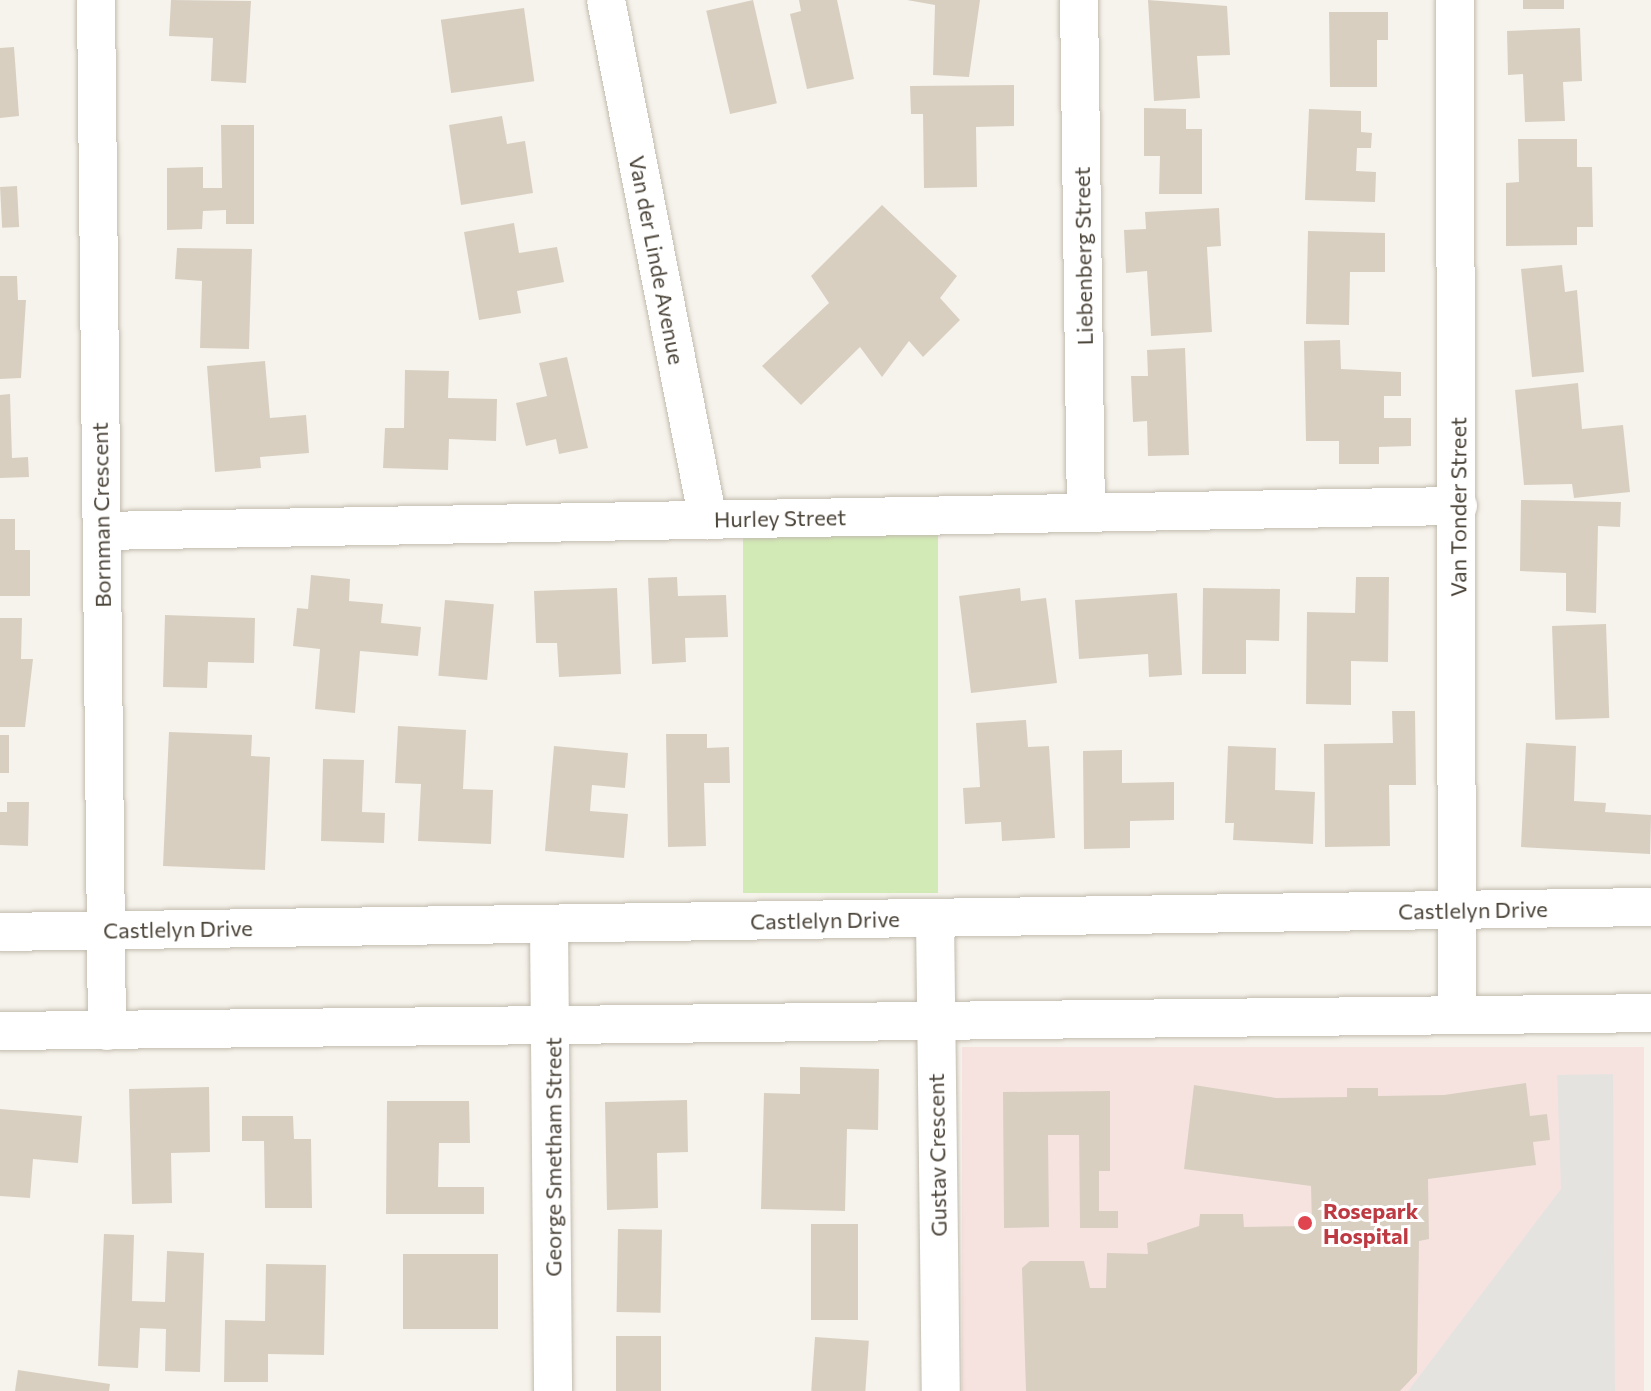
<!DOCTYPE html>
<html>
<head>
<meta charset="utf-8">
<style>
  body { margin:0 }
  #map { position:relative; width:1651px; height:1391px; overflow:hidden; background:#f6f3ec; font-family:Commissioner,sans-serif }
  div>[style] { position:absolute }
  .medical>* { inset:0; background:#f6e3e0; transform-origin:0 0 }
  .green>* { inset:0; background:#d2eab5; transform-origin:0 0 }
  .parking>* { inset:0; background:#e5e3e0 }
  .building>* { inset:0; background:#d8cfc1; transform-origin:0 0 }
  .roads { filter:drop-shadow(0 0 2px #c2bbae) drop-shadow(0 0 2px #c2bbae) }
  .minor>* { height:38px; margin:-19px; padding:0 19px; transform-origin:19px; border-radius:19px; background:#fff }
  .dots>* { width:22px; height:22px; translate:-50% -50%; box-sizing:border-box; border:4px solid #fff; border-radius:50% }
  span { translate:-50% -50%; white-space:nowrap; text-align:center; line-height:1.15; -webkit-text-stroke:6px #fff; paint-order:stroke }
  .street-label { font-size:22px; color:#4b4439 }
  .health-label { font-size:22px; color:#be3a42; font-weight:700 }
  .left { translate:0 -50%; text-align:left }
</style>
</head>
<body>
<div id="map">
  <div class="medical">
    <i style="left:1644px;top:1047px;width:344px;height:682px;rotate:90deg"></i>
  </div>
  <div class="green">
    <i style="left:938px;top:532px;width:361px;height:195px;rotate:90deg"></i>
  </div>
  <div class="parking">
    <i style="clip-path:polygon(1613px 1074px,1615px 1391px,1408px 1391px,1561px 1189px,1557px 1075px)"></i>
  </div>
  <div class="building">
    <i style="clip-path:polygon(171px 0,251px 1px,246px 83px,211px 81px,213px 38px,169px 36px)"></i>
    <i style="left:753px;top:0;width:106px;height:48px;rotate:77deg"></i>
    <i style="clip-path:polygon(799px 0,837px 0,854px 79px,807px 89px,790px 14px,801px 11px)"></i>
    <i style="clip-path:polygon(907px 0,980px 0,969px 77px,933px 75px,935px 5px)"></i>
    <i style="clip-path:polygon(1148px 0,1227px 6px,1230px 55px,1197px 56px,1200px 98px,1154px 101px)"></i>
    <i style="left:1523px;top:0;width:41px;height:9px"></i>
    <i style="left:524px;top:8px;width:74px;height:84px;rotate:82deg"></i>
    <i style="clip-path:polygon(1329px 12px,1388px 12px,1388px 40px,1377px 40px,1377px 87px,1330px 87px)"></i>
    <i style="clip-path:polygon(1580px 28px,1582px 81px,1563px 82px,1565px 121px,1525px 122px,1523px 74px,1508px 75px,1507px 31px)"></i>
    <i style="clip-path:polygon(14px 47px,19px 116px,0 118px,0 48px)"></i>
    <i style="clip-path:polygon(1014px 85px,1014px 126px,976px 127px,977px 187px,924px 188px,923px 114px,911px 114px,910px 86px)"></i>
    <i style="clip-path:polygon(1144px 108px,1186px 109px,1186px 129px,1202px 129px,1202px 194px,1159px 194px,1160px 156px,1144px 156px)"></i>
    <i style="clip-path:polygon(1309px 109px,1361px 111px,1361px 132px,1372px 133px,1371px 148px,1357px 148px,1356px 171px,1376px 172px,1375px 202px,1305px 200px)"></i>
    <i style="clip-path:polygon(502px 116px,507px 144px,525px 141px,533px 193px,461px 205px,449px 125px)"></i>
    <i style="clip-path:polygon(221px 125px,254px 125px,254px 224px,226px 224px,226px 210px,203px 211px,202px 229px,167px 230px,167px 168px,203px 167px,203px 188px,222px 188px)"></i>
    <i style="clip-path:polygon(1518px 139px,1577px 139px,1577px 167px,1592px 167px,1593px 227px,1577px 227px,1577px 245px,1506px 246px,1506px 183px,1519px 182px)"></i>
    <i style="left:17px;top:186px;width:41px;height:17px;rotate:87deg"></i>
    <i style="clip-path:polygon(882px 205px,957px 276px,940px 298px,960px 320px,923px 357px,909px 341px,882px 377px,860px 347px,801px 405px,762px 366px,829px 303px,811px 276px)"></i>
    <i style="clip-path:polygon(1219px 208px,1221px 246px,1207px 247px,1212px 332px,1151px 336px,1147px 271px,1126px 273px,1124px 230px,1146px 229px,1145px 212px)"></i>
    <i style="clip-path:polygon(514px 223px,519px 253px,557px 247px,564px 282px,517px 291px,521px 313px,479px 320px,464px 232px)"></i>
    <i style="clip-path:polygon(1308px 231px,1385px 233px,1385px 272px,1350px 272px,1349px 325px,1306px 324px)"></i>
    <i style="clip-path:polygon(177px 248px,252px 249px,249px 349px,200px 348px,202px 281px,175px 279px)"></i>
    <i style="clip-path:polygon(1562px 265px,1565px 292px,1577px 290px,1584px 372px,1532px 377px,1521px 269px)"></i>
    <i style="clip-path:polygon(0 276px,17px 276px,18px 300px,26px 300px,21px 378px,0 379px)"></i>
    <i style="clip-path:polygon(1340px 340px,1341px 369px,1401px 372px,1401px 396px,1384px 396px,1384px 418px,1411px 418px,1411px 446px,1379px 447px,1379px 464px,1339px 464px,1339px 441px,1306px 441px,1304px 341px)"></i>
    <i style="clip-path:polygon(1185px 348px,1189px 455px,1148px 456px,1147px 421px,1133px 422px,1131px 376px,1148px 376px,1147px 350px)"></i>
    <i style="clip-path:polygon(567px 357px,588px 448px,559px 454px,556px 439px,526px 446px,516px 403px,547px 396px,539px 363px)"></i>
    <i style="clip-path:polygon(265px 361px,270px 418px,306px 415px,309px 453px,260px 457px,261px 468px,215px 472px,207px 366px)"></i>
    <i style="clip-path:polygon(405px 370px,449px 371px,448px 398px,497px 399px,496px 441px,449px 439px,448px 470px,383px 468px,385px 428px,404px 428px)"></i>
    <i style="clip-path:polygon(1578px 383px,1582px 429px,1623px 425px,1630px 492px,1574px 498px,1572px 484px,1524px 485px,1515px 390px)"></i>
    <i style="clip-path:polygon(10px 394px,12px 458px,28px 457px,29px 477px,0 478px,0 395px)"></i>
    <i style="clip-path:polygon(1521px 500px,1621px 502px,1620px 527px,1598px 526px,1596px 613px,1566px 611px,1566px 573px,1520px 571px)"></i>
    <i style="clip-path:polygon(0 519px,15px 519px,15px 550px,30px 550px,30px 596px,0 596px)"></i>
    <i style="clip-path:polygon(311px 575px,350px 579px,349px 601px,383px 604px,381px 623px,421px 627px,418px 656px,360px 651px,355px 713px,315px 709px,320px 649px,293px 646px,297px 608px,308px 609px)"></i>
    <i style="clip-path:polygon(677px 577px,678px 596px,726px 595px,728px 637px,685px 638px,686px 662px,652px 664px,648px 578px)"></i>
    <i style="clip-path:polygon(1356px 577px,1389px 577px,1388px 662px,1351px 661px,1351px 705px,1306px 704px,1307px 612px,1355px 613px)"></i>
    <i style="clip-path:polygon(617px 588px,621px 674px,559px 677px,557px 643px,536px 643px,534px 591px)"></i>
    <i style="clip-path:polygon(1020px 588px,1021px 601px,1046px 598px,1057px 683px,971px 693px,959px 596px)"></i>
    <i style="clip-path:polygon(1203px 588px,1280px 589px,1279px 641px,1246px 640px,1246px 674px,1202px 674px)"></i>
    <i style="clip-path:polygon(1177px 593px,1182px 675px,1149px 677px,1148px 654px,1079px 659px,1075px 600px)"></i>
    <i style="left:445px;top:600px;width:49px;height:76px;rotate:5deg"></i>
    <i style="clip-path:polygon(165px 615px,255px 618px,254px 663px,208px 662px,207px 688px,163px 687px)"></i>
    <i style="clip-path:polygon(0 618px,22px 618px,21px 659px,33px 659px,25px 727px,0 727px)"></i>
    <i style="left:1606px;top:624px;width:94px;height:54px;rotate:88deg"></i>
    <i style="clip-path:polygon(1392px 711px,1415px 711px,1416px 785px,1389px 785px,1390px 846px,1325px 847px,1324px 744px,1393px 743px)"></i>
    <i style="clip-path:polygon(1026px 720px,1028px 747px,1049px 746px,1055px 838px,1002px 841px,1001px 822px,965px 824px,963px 788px,980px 787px,976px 723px)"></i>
    <i style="clip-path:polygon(398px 726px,466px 730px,463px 789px,493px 790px,491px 844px,418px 841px,421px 784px,395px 783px)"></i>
    <i style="clip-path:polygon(169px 732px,252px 735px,251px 756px,270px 757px,265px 870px,163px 866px)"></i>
    <i style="clip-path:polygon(666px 734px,707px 734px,707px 748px,729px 747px,730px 783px,704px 783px,706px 846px,668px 847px)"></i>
    <i style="left:0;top:735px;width:9px;height:38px"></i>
    <i style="clip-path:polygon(1526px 743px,1576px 746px,1574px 801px,1606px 803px,1605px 812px,1651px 815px,1650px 854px,1521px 847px)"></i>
    <i style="clip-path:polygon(554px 746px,628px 753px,625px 788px,592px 785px,590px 811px,628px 814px,624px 858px,545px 851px)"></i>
    <i style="clip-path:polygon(1228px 746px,1276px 748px,1275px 790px,1315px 792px,1313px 844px,1233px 840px,1234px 823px,1225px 823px)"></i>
    <i style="clip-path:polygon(1122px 750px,1122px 783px,1174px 782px,1174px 820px,1130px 821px,1130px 848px,1084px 849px,1083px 751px)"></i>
    <i style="clip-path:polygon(323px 759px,364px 760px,362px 812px,385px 813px,384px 843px,321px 841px)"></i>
    <i style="clip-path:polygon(7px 802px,29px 802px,28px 846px,0 845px,0 812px,7px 812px)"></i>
    <i style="clip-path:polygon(800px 1067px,879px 1069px,878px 1130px,847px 1129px,845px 1211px,761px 1209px,764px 1093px,800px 1094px)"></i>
    <i style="clip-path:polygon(1526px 1083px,1530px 1116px,1547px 1114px,1550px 1140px,1533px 1142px,1536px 1165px,1428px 1179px,1429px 1239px,1419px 1241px,1417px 1373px,1400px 1391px,1026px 1391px,1022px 1268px,1030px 1261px,1084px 1261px,1090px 1288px,1106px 1288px,1107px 1253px,1148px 1254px,1147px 1243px,1199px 1226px,1200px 1214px,1243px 1214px,1244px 1227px,1312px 1226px,1311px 1186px,1184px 1169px,1194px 1085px,1276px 1098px,1347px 1097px,1347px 1088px,1378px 1088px,1378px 1096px,1444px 1095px)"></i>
    <i style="clip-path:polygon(209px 1087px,210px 1152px,171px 1153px,172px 1203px,132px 1204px,129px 1089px)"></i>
    <i style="clip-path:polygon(1110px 1091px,1110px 1171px,1099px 1171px,1099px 1211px,1118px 1211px,1118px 1228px,1080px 1228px,1079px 1135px,1048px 1135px,1049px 1227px,1004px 1228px,1003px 1092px)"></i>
    <i style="clip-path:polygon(687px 1100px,688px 1152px,657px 1153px,658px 1208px,607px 1210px,605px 1102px)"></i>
    <i style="clip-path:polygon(387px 1101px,469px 1101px,470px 1143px,439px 1143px,438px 1187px,484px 1187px,484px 1214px,386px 1214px)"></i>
    <i style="clip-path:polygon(0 1109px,82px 1116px,78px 1163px,33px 1159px,30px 1198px,0 1196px)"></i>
    <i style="clip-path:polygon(242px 1116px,293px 1116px,294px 1139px,311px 1139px,312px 1208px,265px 1208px,264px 1141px,242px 1141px)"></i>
    <i style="left:811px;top:1224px;width:47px;height:96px"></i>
    <i style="left:618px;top:1229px;width:44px;height:83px;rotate:1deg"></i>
    <i style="clip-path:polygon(104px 1234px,134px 1235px,132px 1301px,165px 1302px,167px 1251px,204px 1253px,200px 1372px,165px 1371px,166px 1329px,140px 1328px,138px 1368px,98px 1366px)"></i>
    <i style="left:498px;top:1254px;width:75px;height:95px;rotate:90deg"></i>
    <i style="clip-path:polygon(266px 1264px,326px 1265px,324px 1355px,268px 1354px,268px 1382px,224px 1382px,225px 1320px,265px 1321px)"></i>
    <i style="left:616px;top:1336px;width:45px;height:55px"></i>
    <i style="left:815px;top:1337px;width:54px;height:54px;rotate:4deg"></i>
    <i style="clip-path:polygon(18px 1370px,110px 1384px,109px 1391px,15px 1391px)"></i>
  </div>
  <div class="roads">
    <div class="minor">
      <i style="left:96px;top:0;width:1031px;rotate:89.39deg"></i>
      <i style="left:606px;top:0;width:530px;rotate:78.9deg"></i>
      <i style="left:1079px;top:0;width:513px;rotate:89.22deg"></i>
      <i style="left:1455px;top:0;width:1015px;rotate:89.89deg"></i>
      <i style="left:102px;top:531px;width:1356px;rotate:-1.06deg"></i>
      <i style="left:935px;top:918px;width:473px;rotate:89.3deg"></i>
      <i style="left:549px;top:924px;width:467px;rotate:89.5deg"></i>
      <i style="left:0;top:932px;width:1651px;rotate:-0.87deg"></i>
      <i style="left:0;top:1031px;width:1651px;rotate:-0.62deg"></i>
    </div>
  </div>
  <div class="dots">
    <i style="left:1305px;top:1223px;background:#e0444e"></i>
  </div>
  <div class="street-label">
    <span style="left:1083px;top:256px;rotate:-91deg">Liebenberg Street</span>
    <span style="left:657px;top:260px;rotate:79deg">Van der Linde Avenue</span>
    <span style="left:1458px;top:507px;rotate:-90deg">Van Tonder Street</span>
    <span style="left:101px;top:515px;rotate:-91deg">Bornman Crescent</span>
    <span style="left:780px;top:518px;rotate:-1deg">Hurley Street</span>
    <span style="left:1473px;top:910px;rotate:-1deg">Castlelyn Drive</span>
    <span style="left:825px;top:920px;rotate:-1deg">Castlelyn Drive</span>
    <span style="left:178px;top:929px;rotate:-1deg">Castlelyn Drive</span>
    <span style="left:937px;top:1155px;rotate:-91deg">Gustav Crescent</span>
    <span style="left:553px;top:1157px;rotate:-90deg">George Smetham Street</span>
  </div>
  <div class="health-label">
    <span class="left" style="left:1323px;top:1223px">Rosepark<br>Hospital</span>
  </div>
</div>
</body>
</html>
